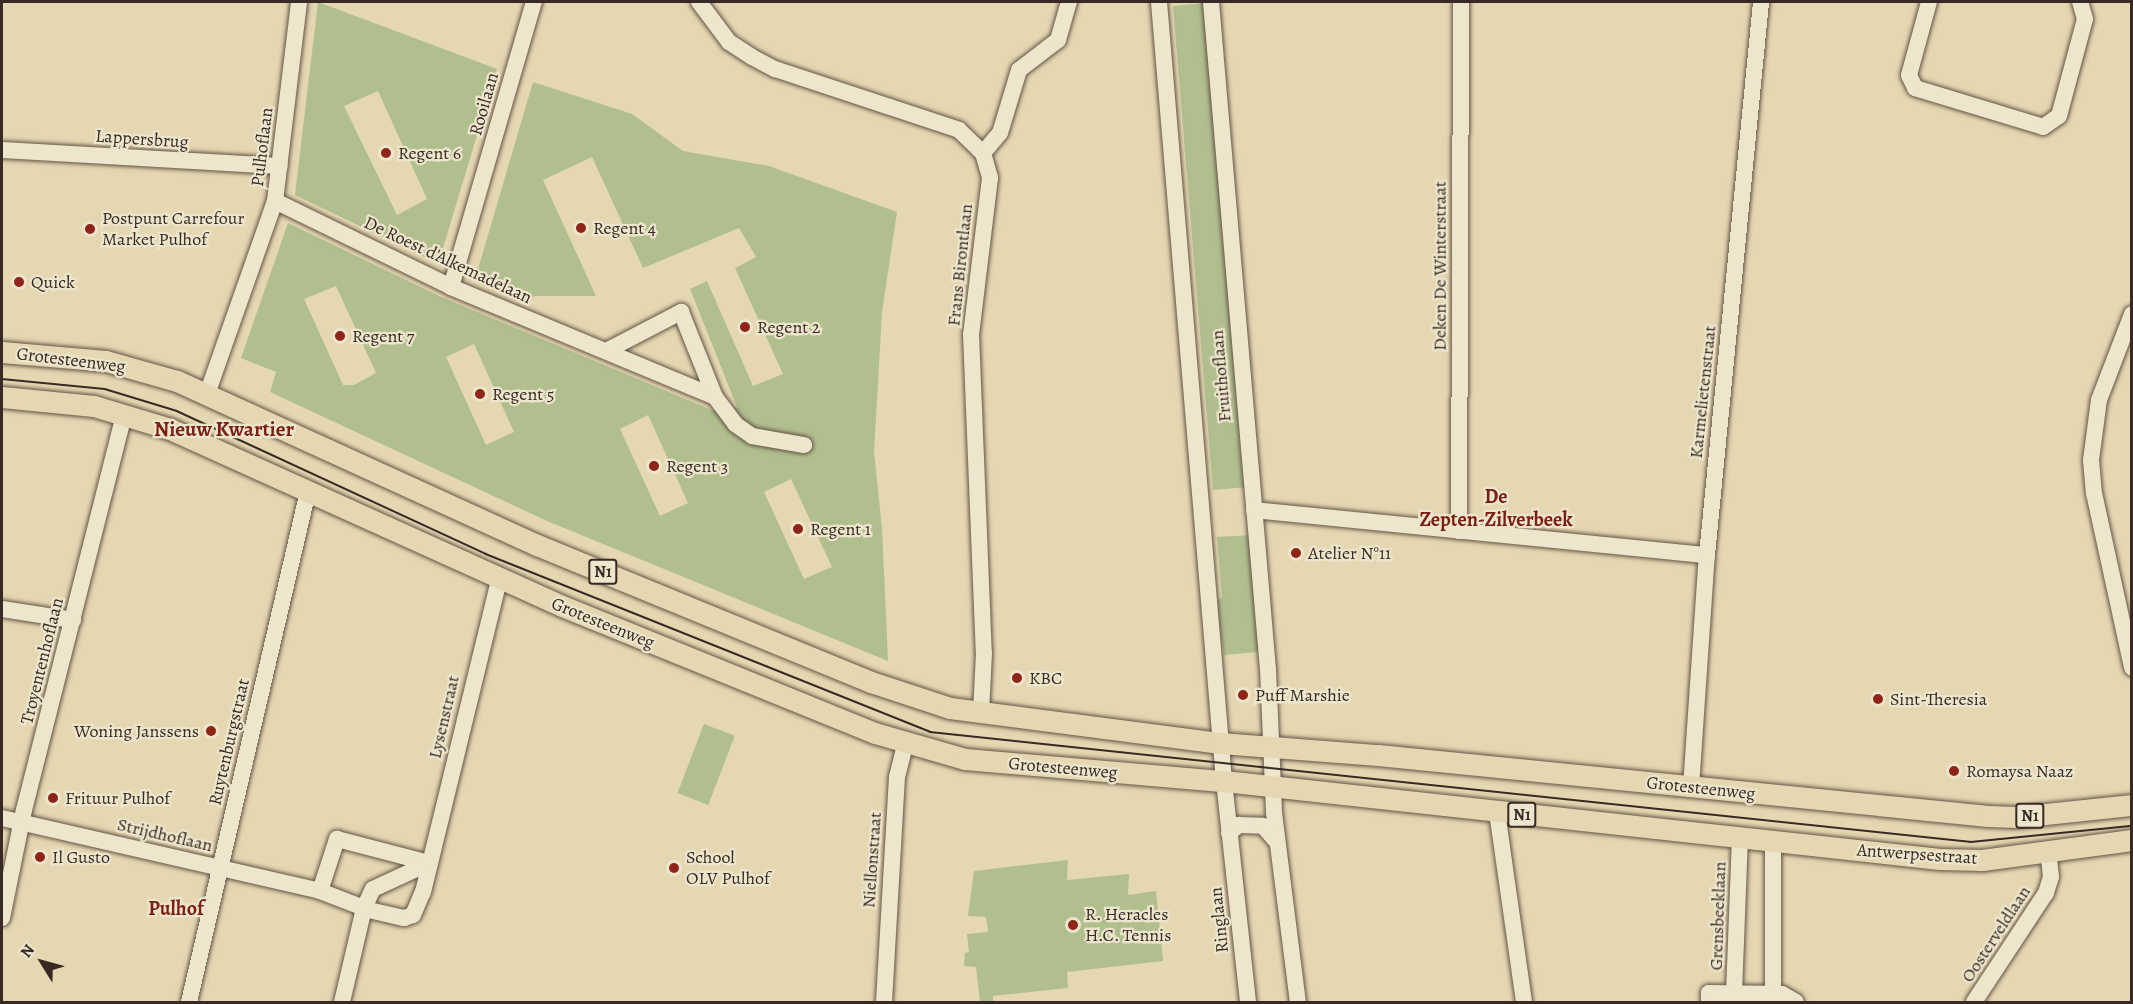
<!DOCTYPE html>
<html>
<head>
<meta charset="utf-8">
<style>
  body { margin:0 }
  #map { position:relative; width:2133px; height:1004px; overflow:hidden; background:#e4d7b1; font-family:Alegreya,serif }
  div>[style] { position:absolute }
  .green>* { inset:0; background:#b1bf8e; transform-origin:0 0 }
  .roads { filter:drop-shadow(0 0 2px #645447) drop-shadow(0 0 2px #645447) }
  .minor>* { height:16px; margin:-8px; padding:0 8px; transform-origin:8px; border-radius:8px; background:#ede5cc }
  .major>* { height:21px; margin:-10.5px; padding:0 10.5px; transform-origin:10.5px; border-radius:10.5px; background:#e4d7b1 }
  .tram>* { height:1.5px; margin:-0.75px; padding:0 0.75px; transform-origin:0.75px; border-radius:0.75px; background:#392924 }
  .dots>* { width:16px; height:16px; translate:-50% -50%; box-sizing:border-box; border:3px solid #ede5cc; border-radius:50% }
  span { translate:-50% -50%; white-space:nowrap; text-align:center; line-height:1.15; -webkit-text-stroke:4.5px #ede5cc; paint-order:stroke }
  .shield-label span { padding:2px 4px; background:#ede5cc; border:2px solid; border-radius:4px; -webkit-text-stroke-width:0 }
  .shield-label { font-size:16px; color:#392924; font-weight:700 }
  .street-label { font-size:18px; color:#392924 }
  .poi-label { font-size:18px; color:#392924 }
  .left { translate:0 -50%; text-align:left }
  .right { translate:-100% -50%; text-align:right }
  .neighbourhood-label { font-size:20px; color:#7a1f14; font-weight:700 }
  .quarter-label { font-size:21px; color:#7a1f14; font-weight:700 }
  .frame { position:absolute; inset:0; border:3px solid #392924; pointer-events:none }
  .north { position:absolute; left:12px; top:932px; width:60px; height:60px; -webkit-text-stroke:4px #ede5cc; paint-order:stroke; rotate:307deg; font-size:16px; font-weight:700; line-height:24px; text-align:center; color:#392924 }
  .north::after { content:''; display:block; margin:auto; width:21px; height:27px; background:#392924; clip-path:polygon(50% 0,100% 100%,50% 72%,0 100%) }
</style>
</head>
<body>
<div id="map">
  <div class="green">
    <i style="clip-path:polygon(evenodd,318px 2px,497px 69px,440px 258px,433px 261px,295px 195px,318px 2px,378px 91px,427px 199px,397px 215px,344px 106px,378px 91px)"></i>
    <i style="clip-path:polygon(1204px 3px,1241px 456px,1248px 487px,1213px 490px,1173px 6px)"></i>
    <i style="clip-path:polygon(evenodd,533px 82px,632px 114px,683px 151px,769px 166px,897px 212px,882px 312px,874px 452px,882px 528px,888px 661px,547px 521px,270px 392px,276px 372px,241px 358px,288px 223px,439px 296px,714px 411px,737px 407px,690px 289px,707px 281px,753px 386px,783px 374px,735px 268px,756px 257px,739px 228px,643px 268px,592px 157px,543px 180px,596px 296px,535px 296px,525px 302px,479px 283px,476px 276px,533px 82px,336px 286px,376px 373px,354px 385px,343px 385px,304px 299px,336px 286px,533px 82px,474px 344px,514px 432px,486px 445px,446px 357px,474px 344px,533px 82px,648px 415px,688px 503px,660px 516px,620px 429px,648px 415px,533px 82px,791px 479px,832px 567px,804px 579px,764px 492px,791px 479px)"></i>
    <i style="clip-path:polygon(1252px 535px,1261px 643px,1257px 652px,1224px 655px,1216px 602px,1222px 597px,1217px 537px)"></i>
    <i style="left:704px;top:724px;width:33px;height:74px;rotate:21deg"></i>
    <i style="clip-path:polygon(1068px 860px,1067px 880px,1129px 874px,1128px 895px,1156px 891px,1163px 961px,1067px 972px,1068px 988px,993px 996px,993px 1002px,980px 1002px,976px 967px,964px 966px,965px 953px,969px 952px,967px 934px,988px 932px,986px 917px,968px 916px,974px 871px)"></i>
  </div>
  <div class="roads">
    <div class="minor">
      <i style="left:699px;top:2px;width:50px;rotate:53.1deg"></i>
      <i style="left:729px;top:42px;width:27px;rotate:33deg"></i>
      <i style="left:752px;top:57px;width:26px;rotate:28deg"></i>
      <i style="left:775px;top:69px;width:194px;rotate:18.3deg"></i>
      <i style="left:959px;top:130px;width:33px;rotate:44deg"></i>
      <i style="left:983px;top:153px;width:26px;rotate:74deg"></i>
      <i style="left:990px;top:178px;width:157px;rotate:96.9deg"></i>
      <i style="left:971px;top:334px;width:319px;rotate:87.7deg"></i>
      <i style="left:984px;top:653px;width:59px;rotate:92.9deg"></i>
      <i style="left:1159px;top:2px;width:782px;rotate:85.23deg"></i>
      <i style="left:1224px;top:781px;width:222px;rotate:83.8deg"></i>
      <i style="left:1211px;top:2px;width:669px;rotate:85.12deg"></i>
      <i style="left:1268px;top:669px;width:144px;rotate:87.6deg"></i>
      <i style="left:1274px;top:813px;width:191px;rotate:82.8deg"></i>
      <i style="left:1929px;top:2px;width:76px;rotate:105.3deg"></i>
      <i style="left:1909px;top:75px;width:14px;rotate:65deg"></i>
      <i style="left:1915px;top:88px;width:134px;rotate:16.9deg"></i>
      <i style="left:2043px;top:127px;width:19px;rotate:-35deg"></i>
      <i style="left:2059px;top:116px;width:100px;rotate:-75deg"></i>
      <i style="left:2085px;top:19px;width:18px;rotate:-106deg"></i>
      <i style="left:2px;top:150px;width:278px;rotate:3.3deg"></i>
      <i style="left:983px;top:153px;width:26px;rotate:-50deg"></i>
      <i style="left:1000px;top:133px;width:66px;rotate:-73.2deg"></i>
      <i style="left:1019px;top:70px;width:49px;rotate:-37.6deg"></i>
      <i style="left:1058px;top:40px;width:40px;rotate:-74deg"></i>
      <i style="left:275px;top:201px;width:196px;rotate:26deg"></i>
      <i style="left:451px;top:287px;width:286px;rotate:22.6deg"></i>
      <i style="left:451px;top:287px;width:297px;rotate:-73.8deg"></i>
      <i style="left:2132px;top:314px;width:92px;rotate:111deg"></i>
      <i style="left:2099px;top:400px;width:61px;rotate:97.6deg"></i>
      <i style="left:2091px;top:460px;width:33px;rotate:85deg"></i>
      <i style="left:2094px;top:493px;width:179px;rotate:77.7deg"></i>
      <i style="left:606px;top:351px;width:85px;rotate:-27.5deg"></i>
      <i style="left:681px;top:312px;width:92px;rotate:68.2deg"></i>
      <i style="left:715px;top:397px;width:34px;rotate:53deg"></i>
      <i style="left:735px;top:424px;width:21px;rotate:35deg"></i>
      <i style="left:752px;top:436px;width:53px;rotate:9.8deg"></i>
      <i style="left:207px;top:394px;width:205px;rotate:-70.6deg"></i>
      <i style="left:275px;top:201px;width:200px;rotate:-83.1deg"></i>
      <i style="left:1254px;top:510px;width:455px;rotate:5.7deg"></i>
      <i style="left:1459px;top:531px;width:529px;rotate:-89.78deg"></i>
      <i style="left:2px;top:609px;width:72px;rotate:8.8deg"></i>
      <i style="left:1691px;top:787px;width:233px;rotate:-86.1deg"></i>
      <i style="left:1707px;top:555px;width:556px;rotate:-84.42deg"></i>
      <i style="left:1497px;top:812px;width:192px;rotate:81.9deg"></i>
      <i style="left:2px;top:818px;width:326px;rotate:12.9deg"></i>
      <i style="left:320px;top:891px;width:53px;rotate:21.2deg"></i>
      <i style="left:369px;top:910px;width:36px;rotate:13deg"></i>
      <i style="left:404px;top:918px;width:9px;rotate:-18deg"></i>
      <i style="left:413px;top:915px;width:25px;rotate:-67deg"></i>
      <i style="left:423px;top:892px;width:321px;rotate:-76.3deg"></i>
      <i style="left:1229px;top:833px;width:13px;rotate:-39deg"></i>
      <i style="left:1239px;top:825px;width:24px;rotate:2deg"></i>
      <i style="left:1263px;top:826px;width:21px;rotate:49deg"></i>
      <i style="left:1773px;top:842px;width:151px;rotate:90deg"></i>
      <i style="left:320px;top:891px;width:55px;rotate:-71.9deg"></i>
      <i style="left:337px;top:839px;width:95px;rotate:14.6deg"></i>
      <i style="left:2px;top:918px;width:110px;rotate:-78.5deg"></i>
      <i style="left:24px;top:810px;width:408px;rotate:-75.8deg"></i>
      <i style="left:1734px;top:993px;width:153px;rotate:-87.8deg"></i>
      <i style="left:189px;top:1002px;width:525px;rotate:-76.89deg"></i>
      <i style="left:342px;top:1002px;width:97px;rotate:-76.8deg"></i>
      <i style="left:364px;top:908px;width:21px;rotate:-65deg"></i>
      <i style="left:373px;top:889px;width:62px;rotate:-24.9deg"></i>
      <i style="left:884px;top:1002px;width:225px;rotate:-86.7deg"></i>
      <i style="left:897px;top:777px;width:33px;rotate:-76deg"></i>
      <i style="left:1709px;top:1002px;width:9px;rotate:-90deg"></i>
      <i style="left:1709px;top:993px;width:73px;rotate:0.8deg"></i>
      <i style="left:1782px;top:994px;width:16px;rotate:30deg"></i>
      <i style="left:1974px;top:1002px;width:131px;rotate:-56.6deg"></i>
      <i style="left:2046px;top:893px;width:17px;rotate:-73deg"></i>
      <i style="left:2051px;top:877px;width:27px;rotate:-96deg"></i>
    </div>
    <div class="major">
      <i style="left:2px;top:352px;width:104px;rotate:4.9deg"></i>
      <i style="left:106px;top:361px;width:74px;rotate:15.7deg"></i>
      <i style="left:177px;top:381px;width:396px;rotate:24.5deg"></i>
      <i style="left:537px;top:545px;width:361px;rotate:22.3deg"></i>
      <i style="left:871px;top:682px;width:83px;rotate:18.2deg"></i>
      <i style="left:950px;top:708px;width:273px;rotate:7.4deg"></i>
      <i style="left:1221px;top:743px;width:157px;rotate:4.4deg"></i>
      <i style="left:1378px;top:755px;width:613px;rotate:5.71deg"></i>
      <i style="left:1988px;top:816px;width:29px;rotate:2deg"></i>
      <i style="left:2017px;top:817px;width:116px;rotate:-6deg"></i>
      <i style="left:2px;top:397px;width:92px;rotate:5.6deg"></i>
      <i style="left:94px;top:406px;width:79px;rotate:16.8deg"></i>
      <i style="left:170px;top:429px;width:430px;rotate:24.3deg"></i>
      <i style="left:562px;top:606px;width:338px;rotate:22.1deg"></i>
      <i style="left:875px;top:733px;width:94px;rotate:16.1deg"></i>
      <i style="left:965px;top:759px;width:260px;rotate:4.9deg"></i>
      <i style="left:1224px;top:781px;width:720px;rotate:6.22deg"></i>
      <i style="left:1940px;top:859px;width:42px;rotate:1.4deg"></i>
      <i style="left:1982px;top:860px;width:151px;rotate:-7.6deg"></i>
    </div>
  </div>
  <div class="tram">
    <i style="left:2px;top:379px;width:103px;rotate:5.5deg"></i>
    <i style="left:105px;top:389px;width:75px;rotate:17deg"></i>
    <i style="left:177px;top:411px;width:340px;rotate:24.8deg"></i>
    <i style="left:486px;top:554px;width:478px;rotate:21.8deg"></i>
    <i style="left:930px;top:732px;width:1047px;rotate:6.03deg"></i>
    <i style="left:1971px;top:842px;width:162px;rotate:-5.7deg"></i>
  </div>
  <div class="dots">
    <i style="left:386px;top:153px;background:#8f2418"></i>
    <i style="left:581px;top:228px;background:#8f2418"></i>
    <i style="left:90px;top:229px;background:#8f2418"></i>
    <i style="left:19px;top:282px;background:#8f2418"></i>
    <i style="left:745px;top:327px;background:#8f2418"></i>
    <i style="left:340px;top:336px;background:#8f2418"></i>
    <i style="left:480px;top:394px;background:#8f2418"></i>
    <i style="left:654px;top:466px;background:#8f2418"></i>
    <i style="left:798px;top:529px;background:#8f2418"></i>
    <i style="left:1296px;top:553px;background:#8f2418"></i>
    <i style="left:1017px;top:678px;background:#8f2418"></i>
    <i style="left:1243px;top:695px;background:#8f2418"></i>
    <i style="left:1878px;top:699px;background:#8f2418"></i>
    <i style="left:211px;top:731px;background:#8f2418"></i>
    <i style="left:1954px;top:771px;background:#8f2418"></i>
    <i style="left:53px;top:798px;background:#8f2418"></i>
    <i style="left:40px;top:857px;background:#8f2418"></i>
    <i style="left:674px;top:868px;background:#8f2418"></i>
    <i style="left:1073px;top:925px;background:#8f2418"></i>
  </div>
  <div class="shield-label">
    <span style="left:603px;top:572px">N1</span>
    <span style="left:1522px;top:815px">N1</span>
    <span style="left:2030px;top:816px">N1</span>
  </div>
  <div class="street-label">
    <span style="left:484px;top:104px;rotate:-74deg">Rooilaan</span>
    <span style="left:142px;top:139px;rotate:4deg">Lappersbrug</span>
    <span style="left:262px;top:147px;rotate:-83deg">Pulhoflaan</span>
    <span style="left:448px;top:260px;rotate:25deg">De Roest d'Alkemadelaan</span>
    <span style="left:960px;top:265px;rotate:-84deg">Frans Birontlaan</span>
    <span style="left:1440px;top:266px;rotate:-90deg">Deken De Winterstraat</span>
    <span style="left:71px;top:360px;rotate:7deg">Grotesteenweg</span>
    <span style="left:1221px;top:376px;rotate:-95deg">Fruithoflaan</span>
    <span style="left:1703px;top:392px;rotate:-84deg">Karmelietenstraat</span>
    <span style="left:603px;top:623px;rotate:22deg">Grotesteenweg</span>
    <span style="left:42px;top:661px;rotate:-76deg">Troyentenhoflaan</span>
    <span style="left:444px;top:717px;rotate:-77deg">Lysenstraat</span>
    <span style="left:229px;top:742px;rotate:-77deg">Ruytenburgstraat</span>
    <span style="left:1063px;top:768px;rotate:5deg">Grotesteenweg</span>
    <span style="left:1701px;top:788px;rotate:6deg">Grotesteenweg</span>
    <span style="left:165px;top:835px;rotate:13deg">Strijdhoflaan</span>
    <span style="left:1917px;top:854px;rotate:4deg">Antwerpsestraat</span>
    <span style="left:872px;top:860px;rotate:-86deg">Niellonstraat</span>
    <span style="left:1718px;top:916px;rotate:-88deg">Grensbeeklaan</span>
    <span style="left:1219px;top:920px;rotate:-96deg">Ringlaan</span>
    <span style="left:1996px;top:934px;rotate:-57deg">Oosterveldlaan</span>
  </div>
  <div class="poi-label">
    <span class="left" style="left:398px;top:153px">Regent 6</span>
    <span class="left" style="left:102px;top:229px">Postpunt Carrefour<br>Market Pulhof</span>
    <span class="left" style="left:593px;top:228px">Regent 4</span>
    <span class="left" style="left:31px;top:282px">Quick</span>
    <span class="left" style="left:757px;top:327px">Regent 2</span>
    <span class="left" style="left:352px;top:336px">Regent 7</span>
    <span class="left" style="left:492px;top:394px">Regent 5</span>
    <span class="left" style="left:666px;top:466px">Regent 3</span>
    <span class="left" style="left:810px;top:529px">Regent 1</span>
    <span class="left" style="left:1308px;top:553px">Atelier N°11</span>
    <span class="left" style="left:1029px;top:678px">KBC</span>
    <span class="left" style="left:1255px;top:695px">Puff Marshie</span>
    <span class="left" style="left:1890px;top:699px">Sint-Theresia</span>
    <span class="right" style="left:199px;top:731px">Woning Janssens</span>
    <span class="left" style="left:1966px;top:771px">Romaysa Naaz</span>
    <span class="left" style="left:65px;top:798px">Frituur Pulhof</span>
    <span class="left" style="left:52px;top:857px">Il Gusto</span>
    <span class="left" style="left:686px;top:868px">School<br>OLV Pulhof</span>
    <span class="left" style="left:1085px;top:925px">R. Heracles<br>H.C. Tennis</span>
  </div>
  <div class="neighbourhood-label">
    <span style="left:1496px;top:508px">De<br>Zepten-Zilverbeek</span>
    <span style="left:176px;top:908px">Pulhof</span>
  </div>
  <div class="quarter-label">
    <span style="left:224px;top:429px">Nieuw Kwartier</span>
  </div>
  <div class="frame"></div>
  <div class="north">N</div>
</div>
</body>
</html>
